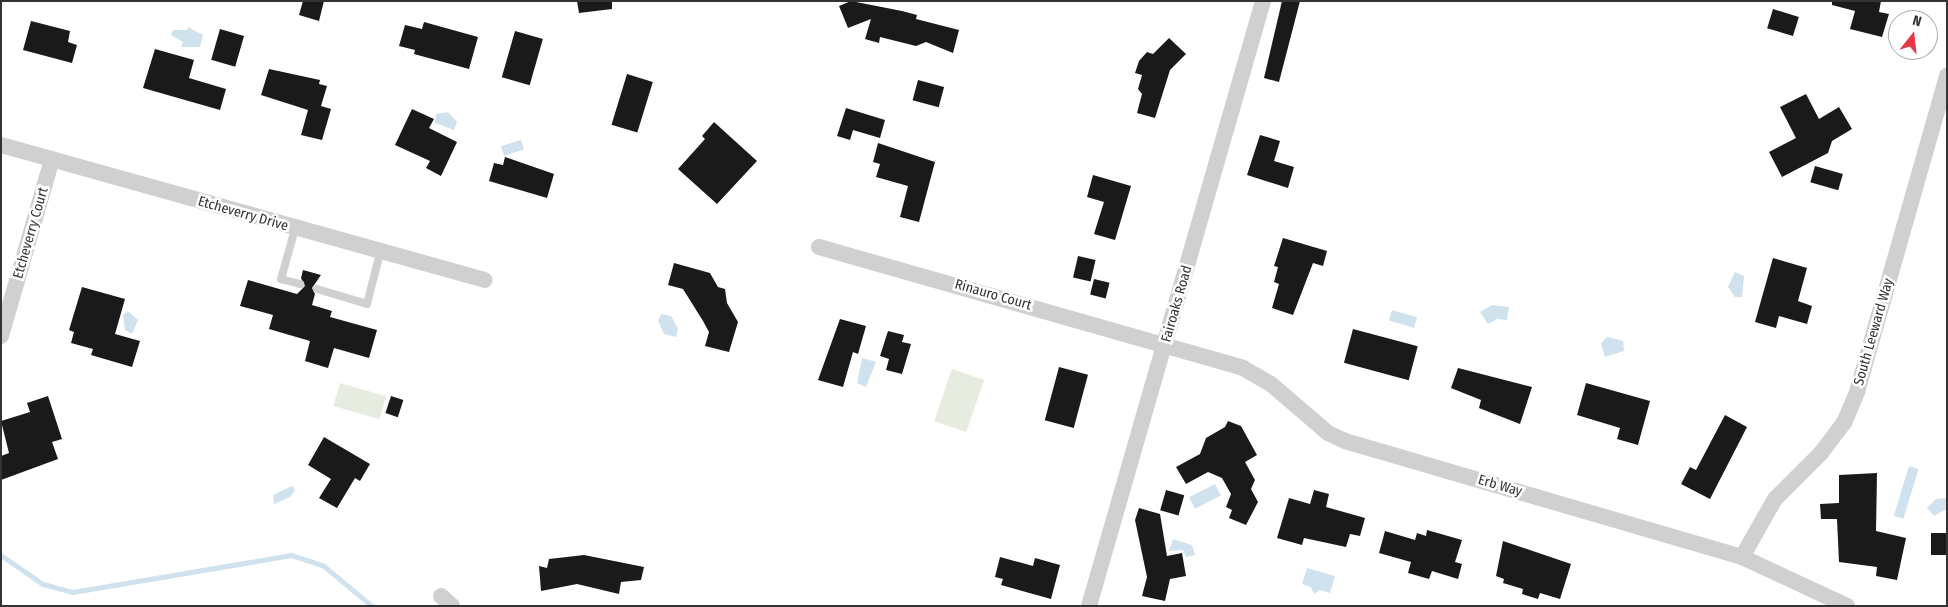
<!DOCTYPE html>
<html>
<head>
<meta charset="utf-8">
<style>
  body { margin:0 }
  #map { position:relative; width:1948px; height:607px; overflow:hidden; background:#fff; font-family:"Fira Sans Condensed",sans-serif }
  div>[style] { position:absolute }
  .green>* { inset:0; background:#e6ecdf; transform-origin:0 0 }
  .water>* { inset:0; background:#cfe2ee; transform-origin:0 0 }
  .stream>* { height:4.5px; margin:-2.25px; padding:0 2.25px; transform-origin:2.25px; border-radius:2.25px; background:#cfe2ee }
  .building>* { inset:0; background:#1a1a1a; transform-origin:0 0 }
  .service>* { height:8px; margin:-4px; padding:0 4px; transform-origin:4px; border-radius:4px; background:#d0d0d0 }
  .minor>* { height:16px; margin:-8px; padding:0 8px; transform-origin:8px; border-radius:8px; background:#d0d0d0 }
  span { translate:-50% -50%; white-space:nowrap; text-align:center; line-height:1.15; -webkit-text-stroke:5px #fff; paint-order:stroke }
  .street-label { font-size:14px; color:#333 }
  .frame { position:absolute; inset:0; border:2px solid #333; pointer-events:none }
  .north { position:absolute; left:1888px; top:10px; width:50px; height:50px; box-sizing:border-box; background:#fff; border:1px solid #adadad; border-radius:50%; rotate:16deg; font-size:14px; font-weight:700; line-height:20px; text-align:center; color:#333 }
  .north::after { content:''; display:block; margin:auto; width:18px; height:22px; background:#e63946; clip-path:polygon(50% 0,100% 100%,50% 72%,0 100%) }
</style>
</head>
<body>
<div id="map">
  <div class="green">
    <i style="left:952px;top:369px;width:34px;height:55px;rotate:19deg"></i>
    <i style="left:340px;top:383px;width:48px;height:24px;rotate:16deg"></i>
  </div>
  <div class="water">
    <i style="clip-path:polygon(188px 27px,203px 35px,200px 47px,181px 47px,183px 42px,171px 35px,173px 30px,187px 30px)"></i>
    <i style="clip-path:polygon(448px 112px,457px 122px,454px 130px,435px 123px,436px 114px)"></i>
    <i style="left:521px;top:140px;width:10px;height:21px;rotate:73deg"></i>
    <i style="clip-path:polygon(1735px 272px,1744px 276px,1742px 297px,1735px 297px,1728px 287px)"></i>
    <i style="clip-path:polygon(1492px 305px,1509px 307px,1507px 320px,1497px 319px,1488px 324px,1480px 312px)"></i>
    <i style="left:1392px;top:310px;width:26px;height:11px;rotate:16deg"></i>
    <i style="clip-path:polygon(128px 311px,138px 320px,132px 334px,125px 330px,123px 315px)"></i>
    <i style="clip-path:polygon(661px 314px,671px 316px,678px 329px,676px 337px,664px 334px,658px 321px)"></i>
    <i style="clip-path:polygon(1607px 337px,1623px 341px,1624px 351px,1605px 357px,1601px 343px)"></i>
    <i style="clip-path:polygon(862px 358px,876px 362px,866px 387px,857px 383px)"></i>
    <i style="left:1909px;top:466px;width:10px;height:52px;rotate:17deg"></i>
    <i style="left:1215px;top:484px;width:13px;height:29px;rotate:63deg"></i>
    <i style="clip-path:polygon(292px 486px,295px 490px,290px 497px,274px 504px,273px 495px)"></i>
    <i style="clip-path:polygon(1947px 498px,1947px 509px,1934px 516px,1927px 508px,1936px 499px)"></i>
    <i style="clip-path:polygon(1173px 539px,1192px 545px,1195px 555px,1186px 557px,1183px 550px,1169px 551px)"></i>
    <i style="clip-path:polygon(1307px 568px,1335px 576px,1330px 593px,1320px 590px,1314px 594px,1311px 587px,1302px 584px)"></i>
  </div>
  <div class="stream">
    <i style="left:1px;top:555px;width:51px;rotate:34.6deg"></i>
    <i style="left:43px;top:584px;width:31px;rotate:15deg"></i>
    <i style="left:73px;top:592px;width:221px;rotate:-9.6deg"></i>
    <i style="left:291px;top:555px;width:35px;rotate:18deg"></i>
    <i style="left:324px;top:566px;width:62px;rotate:39.8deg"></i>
  </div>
  <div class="building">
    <i style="clip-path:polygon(303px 1px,324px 1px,319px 21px,299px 15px)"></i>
    <i style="clip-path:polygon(577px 1px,612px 1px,612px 9px,579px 13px)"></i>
    <i style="clip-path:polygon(851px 1px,902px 11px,917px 15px,916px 19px,959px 30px,953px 53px,926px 42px,916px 46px,880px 37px,879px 43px,865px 39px,871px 19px,848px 28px,839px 6px)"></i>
    <i style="clip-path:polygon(1282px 1px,1300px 1px,1279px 82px,1264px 78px)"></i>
    <i style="clip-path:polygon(1832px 1px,1881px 1px,1879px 12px,1889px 14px,1882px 37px,1850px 29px,1855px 11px,1832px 5px)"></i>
    <i style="left:1773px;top:9px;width:27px;height:20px;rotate:17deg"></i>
    <i style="clip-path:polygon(31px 21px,70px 31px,68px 42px,77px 45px,72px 63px,23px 50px)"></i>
    <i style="clip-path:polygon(424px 22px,478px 37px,469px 69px,414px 54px,415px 50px,399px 46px,405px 25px,422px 29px)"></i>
    <i style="left:220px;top:29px;width:25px;height:32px;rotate:16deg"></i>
    <i style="left:515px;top:31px;width:29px;height:48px;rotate:16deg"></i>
    <i style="clip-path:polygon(1169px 38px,1186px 54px,1170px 70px,1155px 118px,1137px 113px,1142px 94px,1138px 89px,1142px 75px,1135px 73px,1139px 61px,1147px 52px,1153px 54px)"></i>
    <i style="clip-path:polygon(155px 49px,194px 60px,189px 78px,226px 89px,220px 110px,143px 88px)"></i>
    <i style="clip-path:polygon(269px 69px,320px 80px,319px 84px,327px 86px,321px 106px,331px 109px,322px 140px,301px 135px,308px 110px,261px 95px)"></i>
    <i style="left:627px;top:74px;width:27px;height:53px;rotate:17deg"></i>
    <i style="left:918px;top:80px;width:27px;height:21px;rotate:15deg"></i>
    <i style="clip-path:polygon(1806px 94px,1819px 119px,1839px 107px,1852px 129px,1832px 141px,1828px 153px,1782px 177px,1769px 152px,1796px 138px,1780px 107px)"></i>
    <i style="clip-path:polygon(846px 108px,885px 120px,880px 138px,853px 130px,850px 140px,837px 136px)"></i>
    <i style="clip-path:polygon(412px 109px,434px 119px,429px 128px,457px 142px,441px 176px,426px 168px,430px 161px,395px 145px)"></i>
    <i style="clip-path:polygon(714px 122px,757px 161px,717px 204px,678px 169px,705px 139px,702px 136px)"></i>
    <i style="clip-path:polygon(1260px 135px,1280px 141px,1274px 161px,1294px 167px,1288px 188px,1247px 175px)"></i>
    <i style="clip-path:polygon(878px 143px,935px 162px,919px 222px,900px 217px,908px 186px,876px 177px,880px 164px,873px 162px)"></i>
    <i style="clip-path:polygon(505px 157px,554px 174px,547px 198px,489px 181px,494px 163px,503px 165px)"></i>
    <i style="left:1815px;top:166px;width:29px;height:17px;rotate:16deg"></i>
    <i style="clip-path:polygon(1093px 175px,1131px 186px,1115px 240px,1094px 234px,1104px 202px,1087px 197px)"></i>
    <i style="clip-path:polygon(1283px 238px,1327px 251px,1323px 266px,1313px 263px,1293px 315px,1272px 308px,1279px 284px,1274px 282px,1278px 267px,1274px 266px)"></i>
    <i style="left:1078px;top:256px;width:18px;height:22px;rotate:13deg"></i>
    <i style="clip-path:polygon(1773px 258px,1807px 268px,1798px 301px,1812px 306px,1807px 324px,1779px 316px,1776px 328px,1755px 322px)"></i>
    <i style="clip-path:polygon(674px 263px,710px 273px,718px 287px,725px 289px,727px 303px,738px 322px,729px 352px,705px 346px,709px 332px,703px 321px,683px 289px,668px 285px)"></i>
    <i style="clip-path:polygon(303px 270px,321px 275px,312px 288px,315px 294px,312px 305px,332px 311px,330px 317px,377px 330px,369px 358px,334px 348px,328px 368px,305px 361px,310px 341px,269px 329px,273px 315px,240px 306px,248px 280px,297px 294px,305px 286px,301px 278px)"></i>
    <i style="left:1094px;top:279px;width:16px;height:16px;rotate:14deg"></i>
    <i style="clip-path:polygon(82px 287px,125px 299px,115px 334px,140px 341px,132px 367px,91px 355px,93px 349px,71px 343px,74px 332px,69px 330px)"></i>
    <i style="clip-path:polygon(840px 319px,866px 326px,858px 354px,853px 352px,843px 387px,818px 380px)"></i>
    <i style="left:1353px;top:329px;width:67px;height:35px;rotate:15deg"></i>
    <i style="clip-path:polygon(888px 331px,904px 335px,902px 342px,911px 344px,902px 374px,886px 370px,889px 359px,880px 356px)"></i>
    <i style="left:1059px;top:367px;width:30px;height:55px;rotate:15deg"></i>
    <i style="clip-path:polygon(1458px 368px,1532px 387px,1520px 424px,1479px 408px,1481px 400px,1451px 388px)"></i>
    <i style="clip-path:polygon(1586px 383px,1650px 401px,1638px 445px,1617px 439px,1620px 428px,1577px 415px)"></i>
    <i style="clip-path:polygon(48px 396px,62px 439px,52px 442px,58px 459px,1px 480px,1px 456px,9px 453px,1px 421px,30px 412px,27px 403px)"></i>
    <i style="left:391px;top:396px;width:13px;height:18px;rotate:18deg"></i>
    <i style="clip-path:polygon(1725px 415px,1747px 427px,1710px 499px,1681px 484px,1690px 467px,1696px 470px)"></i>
    <i style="clip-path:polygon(1228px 421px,1241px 426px,1257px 455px,1245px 462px,1255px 480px,1251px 489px,1258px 502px,1246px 525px,1229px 518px,1232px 510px,1226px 507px,1231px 494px,1222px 478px,1208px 472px,1186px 484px,1176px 467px,1200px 454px,1206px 438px,1225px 427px)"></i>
    <i style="clip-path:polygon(324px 437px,370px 464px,360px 481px,355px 478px,337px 508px,319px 498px,331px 479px,308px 465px)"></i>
    <i style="clip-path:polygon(1877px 473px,1876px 531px,1906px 538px,1897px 580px,1876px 576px,1877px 567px,1839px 562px,1837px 519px,1821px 519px,1820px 504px,1839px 503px,1839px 475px)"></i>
    <i style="left:1166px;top:490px;width:19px;height:21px;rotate:16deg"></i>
    <i style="clip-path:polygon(1314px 490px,1329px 494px,1326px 507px,1365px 518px,1360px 536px,1350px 534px,1346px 547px,1304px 538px,1302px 545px,1277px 538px,1289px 498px,1310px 504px)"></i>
    <i style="clip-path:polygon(1139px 508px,1160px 514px,1167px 556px,1182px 553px,1186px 576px,1170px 579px,1165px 601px,1142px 596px,1147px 577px,1135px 520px)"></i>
    <i style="clip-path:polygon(1427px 530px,1462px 540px,1455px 562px,1462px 564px,1458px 579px,1432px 571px,1429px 579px,1408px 573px,1411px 562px,1379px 553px,1385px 531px,1415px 540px,1417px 533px,1426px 536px)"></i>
    <i style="left:1931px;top:533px;width:16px;height:22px"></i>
    <i style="clip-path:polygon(1503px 541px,1571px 564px,1560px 599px,1540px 593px,1538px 599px,1522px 594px,1523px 589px,1503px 583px,1504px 579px,1496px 576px)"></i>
    <i style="clip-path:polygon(584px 555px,644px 567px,641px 580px,621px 582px,619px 594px,577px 584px,541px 591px,539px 566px,547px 568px,549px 559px)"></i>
    <i style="clip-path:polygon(1000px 557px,1033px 566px,1035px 558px,1060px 565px,1051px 599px,1001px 585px,1003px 579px,995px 577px)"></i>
  </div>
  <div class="service">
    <i style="left:295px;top:229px;width:52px;rotate:105.6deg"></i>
    <i style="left:281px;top:279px;width:20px;rotate:15deg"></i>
    <i style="left:317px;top:289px;width:52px;rotate:16.7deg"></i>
    <i style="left:367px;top:304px;width:53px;rotate:-75.7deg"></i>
  </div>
  <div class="minor">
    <i style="left:1px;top:145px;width:502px;rotate:15.59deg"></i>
    <i style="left:819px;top:247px;width:441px;rotate:15.9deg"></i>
    <i style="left:1243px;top:368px;width:32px;rotate:30deg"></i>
    <i style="left:1271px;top:384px;width:75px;rotate:40.7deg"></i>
    <i style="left:1328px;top:433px;width:19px;rotate:25deg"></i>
    <i style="left:1345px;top:441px;width:414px;rotate:16.3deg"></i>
    <i style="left:1742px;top:557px;width:116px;rotate:25deg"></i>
    <i style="left:1px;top:336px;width:184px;rotate:-73.9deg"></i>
    <i style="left:1742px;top:557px;width:67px;rotate:-60.4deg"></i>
    <i style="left:1775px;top:499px;width:65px;rotate:-45deg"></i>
    <i style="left:1821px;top:453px;width:38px;rotate:-53deg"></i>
    <i style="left:1844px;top:423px;width:34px;rotate:-67deg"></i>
    <i style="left:1857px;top:392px;width:329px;rotate:-74.1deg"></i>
    <i style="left:441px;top:596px;width:15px;rotate:42deg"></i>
    <i style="left:1089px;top:606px;width:630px;rotate:-73.95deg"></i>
  </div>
  <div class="street-label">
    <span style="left:243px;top:214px;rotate:16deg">Etcheverry Drive</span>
    <span style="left:31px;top:233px;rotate:-74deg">Etcheverry Court</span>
    <span style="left:993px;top:295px;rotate:16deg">Rinauro Court</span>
    <span style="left:1177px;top:304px;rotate:-74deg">Fairoaks Road</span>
    <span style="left:1874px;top:332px;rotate:-74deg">South Leeward Way</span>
    <span style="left:1500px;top:486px;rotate:16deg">Erb Way</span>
  </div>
  <div class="frame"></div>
  <div class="north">N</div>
</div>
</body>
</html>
